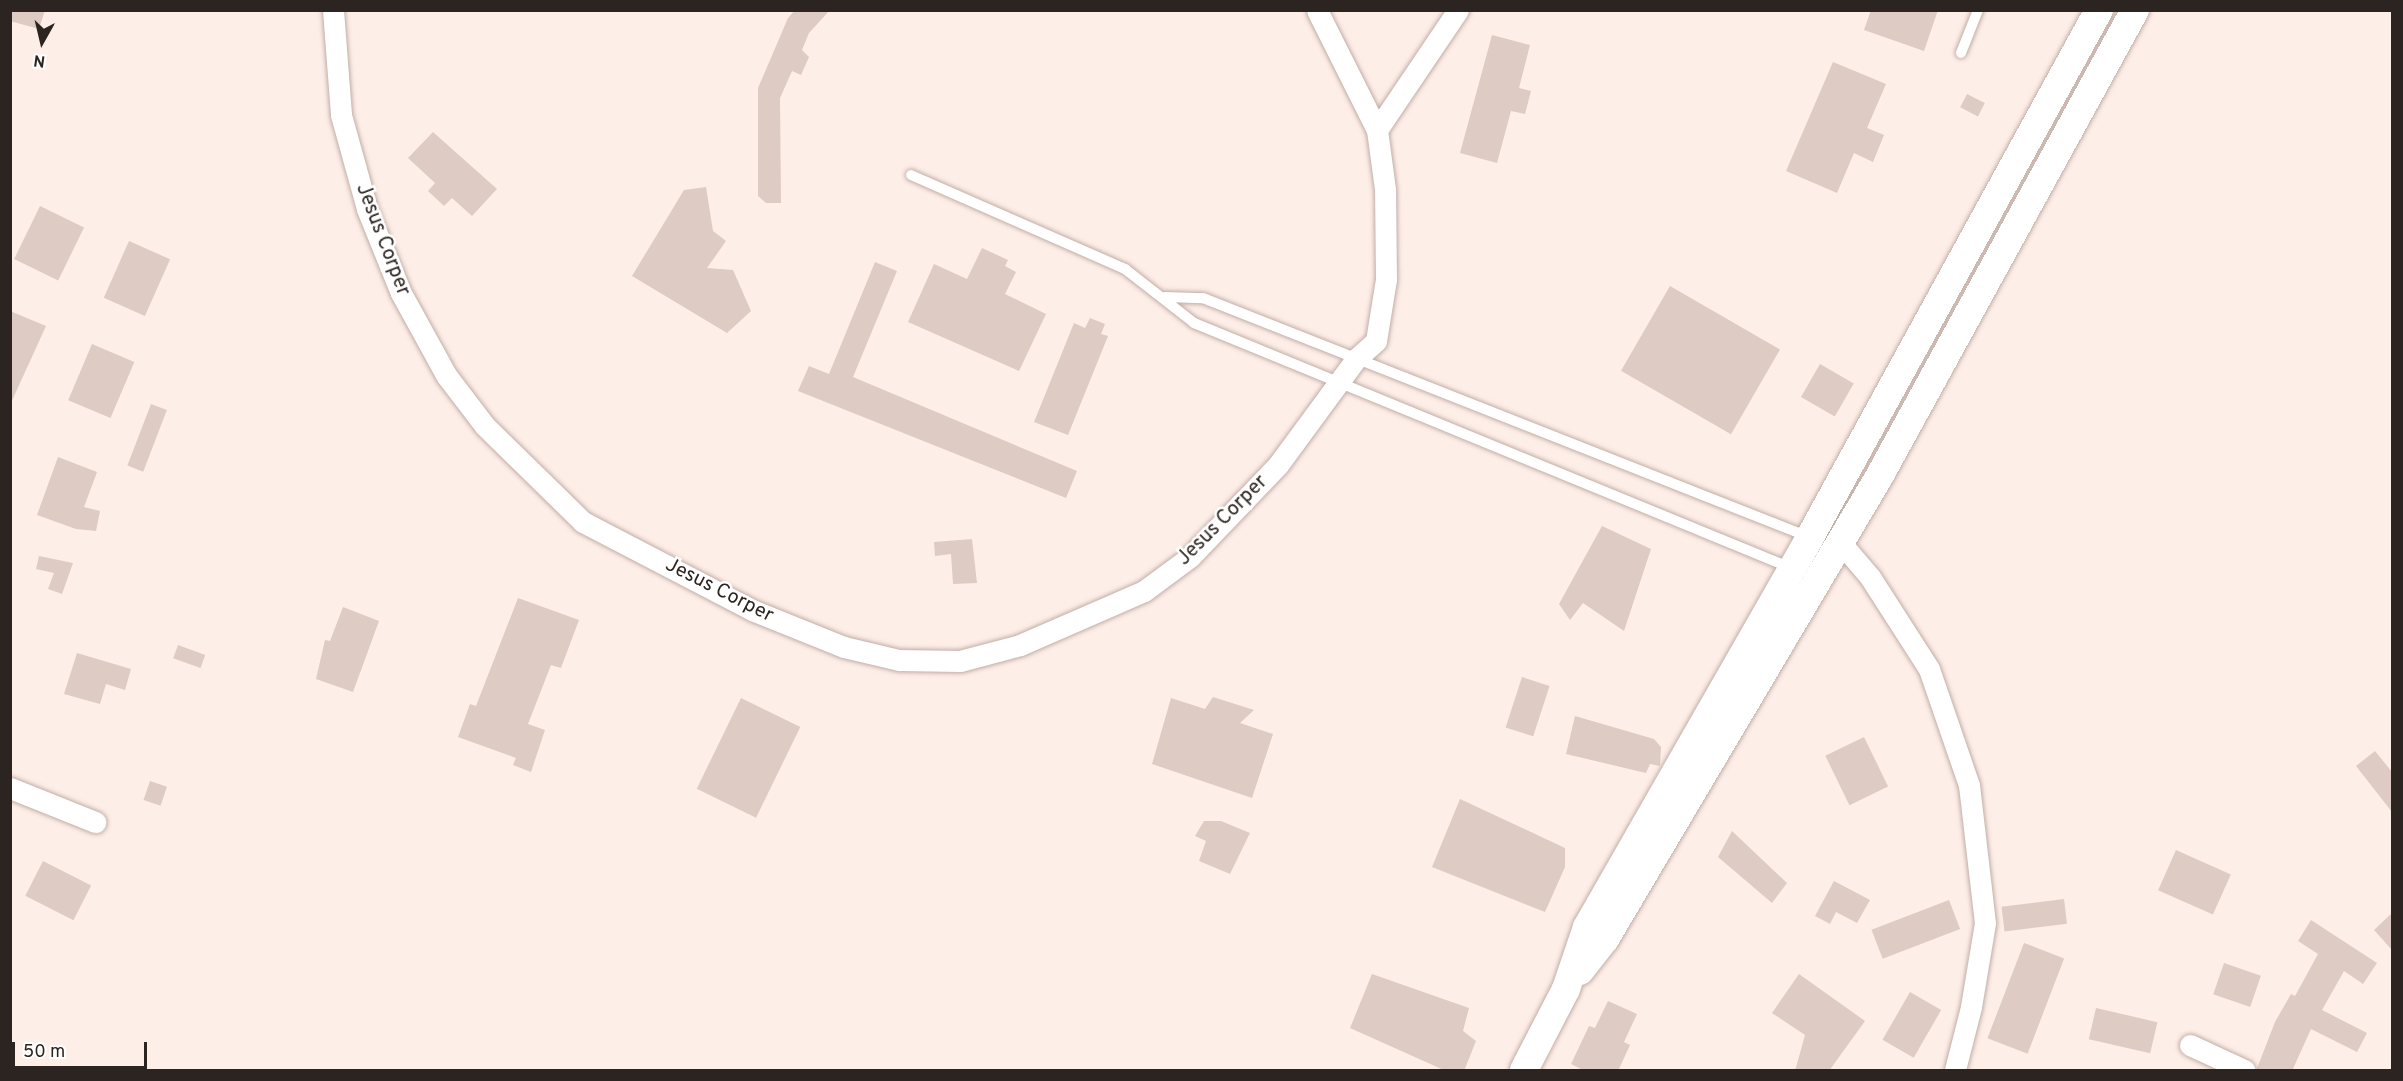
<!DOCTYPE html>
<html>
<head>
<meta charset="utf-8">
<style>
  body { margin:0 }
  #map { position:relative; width:2403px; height:1081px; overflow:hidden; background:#feeee8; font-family:Overpass,sans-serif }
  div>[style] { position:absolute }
  .building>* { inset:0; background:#decbc3; transform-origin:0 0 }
  .roads { filter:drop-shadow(0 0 2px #c1aea6) drop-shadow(0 0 2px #c1aea6) }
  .lane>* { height:10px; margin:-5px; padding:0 5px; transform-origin:5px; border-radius:5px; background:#fff }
  .street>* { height:21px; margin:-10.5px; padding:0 10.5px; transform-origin:10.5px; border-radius:10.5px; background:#fff }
  .secondary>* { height:28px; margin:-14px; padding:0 14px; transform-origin:14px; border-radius:14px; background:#fff }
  span { translate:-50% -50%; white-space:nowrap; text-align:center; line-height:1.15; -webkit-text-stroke:5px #fff; paint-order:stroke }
  .street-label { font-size:20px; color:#2b2421 }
  .frame { position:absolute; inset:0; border:12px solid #2b2421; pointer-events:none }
  .north { position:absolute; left:12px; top:12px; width:60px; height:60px; -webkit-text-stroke:4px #fff; paint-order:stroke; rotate:188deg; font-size:16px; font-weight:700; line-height:24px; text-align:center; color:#2b2421 }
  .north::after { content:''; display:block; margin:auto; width:21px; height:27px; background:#2b2421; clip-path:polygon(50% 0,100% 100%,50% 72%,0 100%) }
  .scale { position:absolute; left:12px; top:1042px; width:135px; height:27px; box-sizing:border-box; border:3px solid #2b2421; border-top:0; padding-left:8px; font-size:18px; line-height:21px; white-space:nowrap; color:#2b2421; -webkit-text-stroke:4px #fff; paint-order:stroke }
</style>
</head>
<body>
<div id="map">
  <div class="building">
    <i style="clip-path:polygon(10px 10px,45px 10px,39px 29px,10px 21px)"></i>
    <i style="clip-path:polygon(795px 10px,830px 10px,809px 33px,802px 50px,809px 57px,801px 75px,792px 71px,780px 98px,781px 203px,766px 203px,758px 196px,758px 88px,788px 18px)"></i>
    <i style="clip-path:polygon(1871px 10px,1938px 10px,1924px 51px,1864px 30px)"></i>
    <i style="clip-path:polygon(1492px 35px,1530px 45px,1519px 88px,1531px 91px,1525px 114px,1511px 111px,1497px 163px,1460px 153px)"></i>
    <i style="clip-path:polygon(1833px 62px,1886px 84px,1867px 128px,1884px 135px,1873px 162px,1854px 153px,1837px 193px,1786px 171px)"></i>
    <i style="left:1967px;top:94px;width:20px;height:15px;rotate:27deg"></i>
    <i style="clip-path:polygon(433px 132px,497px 189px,472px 216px,452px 198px,444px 206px,428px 191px,435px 183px,408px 158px)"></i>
    <i style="clip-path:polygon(706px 187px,713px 231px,726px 241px,707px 268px,733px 270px,751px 311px,727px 333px,632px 276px,684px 190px)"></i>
    <i style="left:40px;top:206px;width:49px;height:59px;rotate:26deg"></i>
    <i style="left:129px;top:241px;width:45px;height:62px;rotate:24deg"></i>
    <i style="clip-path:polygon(982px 248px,1008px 260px,1005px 266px,1016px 272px,1005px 294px,1046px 314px,1019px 371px,908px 322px,934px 264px,967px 279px)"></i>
    <i style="clip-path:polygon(875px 262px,897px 271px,853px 377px,1077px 471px,1066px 498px,798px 391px,809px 366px,829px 374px)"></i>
    <i style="left:1670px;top:286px;width:127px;height:98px;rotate:30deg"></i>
    <i style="clip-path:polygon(10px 311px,46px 326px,10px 405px)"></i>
    <i style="clip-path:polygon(1090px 318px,1105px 324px,1101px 334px,1108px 336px,1068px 435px,1034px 422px,1074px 323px,1085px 328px)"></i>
    <i style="left:92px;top:344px;width:46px;height:61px;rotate:23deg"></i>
    <i style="left:1820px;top:364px;width:39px;height:38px;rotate:30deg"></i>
    <i style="left:151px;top:404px;width:17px;height:66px;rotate:21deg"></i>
    <i style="clip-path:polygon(58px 457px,97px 472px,84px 507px,100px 511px,96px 531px,76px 529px,37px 515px)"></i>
    <i style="clip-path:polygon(1602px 526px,1651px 549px,1624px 631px,1583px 603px,1570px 620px,1559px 604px)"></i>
    <i style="clip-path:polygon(972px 539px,977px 583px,953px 584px,951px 554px,935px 556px,934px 542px)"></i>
    <i style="clip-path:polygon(39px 556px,73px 563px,62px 594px,48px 589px,54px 573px,36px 569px)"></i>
    <i style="clip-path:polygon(518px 598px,579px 620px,561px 668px,551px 665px,528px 724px,545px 730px,531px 772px,513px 765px,516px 758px,458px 737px,470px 704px,476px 706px)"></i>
    <i style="clip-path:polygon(343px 607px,379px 621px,353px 692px,316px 679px,325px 640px,330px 641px)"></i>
    <i style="left:178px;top:645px;width:29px;height:14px;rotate:20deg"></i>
    <i style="clip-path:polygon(77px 653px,131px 669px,125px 690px,106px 684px,100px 704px,64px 694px)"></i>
    <i style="left:1522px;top:677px;width:29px;height:53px;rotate:18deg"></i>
    <i style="clip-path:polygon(1213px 697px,1254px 710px,1240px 723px,1273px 734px,1252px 798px,1152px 764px,1171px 698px,1205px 709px)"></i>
    <i style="left:741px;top:698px;width:66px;height:101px;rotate:26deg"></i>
    <i style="clip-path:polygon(1575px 716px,1654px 739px,1661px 747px,1660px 766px,1650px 764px,1646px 773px,1566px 754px)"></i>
    <i style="left:1864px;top:737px;width:55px;height:43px;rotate:64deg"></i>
    <i style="clip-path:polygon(2375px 751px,2392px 772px,2392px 812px,2356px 766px)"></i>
    <i style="left:150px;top:781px;width:18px;height:20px;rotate:19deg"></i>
    <i style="clip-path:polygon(1460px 799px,1565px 848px,1565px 867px,1545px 912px,1432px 867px)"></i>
    <i style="clip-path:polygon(1204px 821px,1221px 821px,1250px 833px,1230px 874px,1199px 861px,1206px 841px,1195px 836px)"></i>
    <i style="clip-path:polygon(1732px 831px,1787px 883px,1772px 903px,1718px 857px)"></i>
    <i style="left:2176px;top:850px;width:60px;height:44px;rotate:24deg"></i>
    <i style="left:43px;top:861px;width:54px;height:39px;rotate:27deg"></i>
    <i style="clip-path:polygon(1834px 881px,1870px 900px,1857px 923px,1836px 912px,1830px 924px,1815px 916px)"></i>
    <i style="left:2064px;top:899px;width:25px;height:63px;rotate:83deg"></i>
    <i style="left:1949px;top:900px;width:31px;height:83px;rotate:69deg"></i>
    <i style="clip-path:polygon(2392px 913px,2392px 950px,2374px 930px)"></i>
    <i style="clip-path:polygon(2311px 920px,2377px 963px,2363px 984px,2344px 971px,2322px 1010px,2367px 1033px,2357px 1052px,2311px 1029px,2292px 1071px,2256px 1071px,2275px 1022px,2291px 994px,2295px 996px,2318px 954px,2298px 941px)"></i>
    <i style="left:2024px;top:943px;width:43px;height:102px;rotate:21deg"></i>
    <i style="left:2224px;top:963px;width:39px;height:33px;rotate:19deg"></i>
    <i style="clip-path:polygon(1372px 974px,1469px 1008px,1463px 1031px,1476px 1041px,1464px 1071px,1446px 1071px,1350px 1028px)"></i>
    <i style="clip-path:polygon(1799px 974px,1865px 1021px,1829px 1071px,1795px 1071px,1805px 1035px,1772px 1013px)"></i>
    <i style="left:1910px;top:992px;width:36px;height:55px;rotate:30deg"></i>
    <i style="clip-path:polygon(1608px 1001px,1637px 1014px,1624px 1042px,1630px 1045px,1618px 1071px,1585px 1071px,1571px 1064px,1589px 1026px,1595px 1028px)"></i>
    <i style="left:2096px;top:1008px;width:63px;height:32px;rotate:13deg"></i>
  </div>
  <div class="roads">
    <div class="lane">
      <i style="left:1961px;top:53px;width:46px;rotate:-68.4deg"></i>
      <i style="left:911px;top:175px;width:234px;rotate:23.7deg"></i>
      <i style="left:1125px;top:269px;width:88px;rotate:38deg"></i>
      <i style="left:1194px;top:323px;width:645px;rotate:22.31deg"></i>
      <i style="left:1165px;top:297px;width:38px;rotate:2deg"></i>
      <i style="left:1203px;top:298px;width:651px;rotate:21.52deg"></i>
    </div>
    <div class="street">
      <i style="left:333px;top:10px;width:105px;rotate:85.6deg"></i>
      <i style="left:341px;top:115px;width:98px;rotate:74.5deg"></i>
      <i style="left:367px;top:209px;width:91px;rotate:68deg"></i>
      <i style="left:401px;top:293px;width:94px;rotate:61.2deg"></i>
      <i style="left:446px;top:375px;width:64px;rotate:52.6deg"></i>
      <i style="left:485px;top:426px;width:137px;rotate:44.4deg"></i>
      <i style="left:583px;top:522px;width:191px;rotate:27.5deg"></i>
      <i style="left:752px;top:610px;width:99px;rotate:21.9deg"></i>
      <i style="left:844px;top:647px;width:57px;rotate:13.3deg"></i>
      <i style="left:899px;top:660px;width:61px;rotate:0.9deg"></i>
      <i style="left:960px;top:661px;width:62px;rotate:-14.9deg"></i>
      <i style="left:1020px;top:645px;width:135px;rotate:-23.5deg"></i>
      <i style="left:1144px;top:591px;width:57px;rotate:-36.5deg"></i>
      <i style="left:1190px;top:557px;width:127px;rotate:-46.3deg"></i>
      <i style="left:1278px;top:465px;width:132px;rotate:-53.7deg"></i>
      <i style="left:1356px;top:359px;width:27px;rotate:-42deg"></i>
      <i style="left:1376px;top:341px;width:63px;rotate:-80.8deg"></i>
      <i style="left:1386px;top:279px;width:90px;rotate:-90.6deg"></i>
      <i style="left:1385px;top:189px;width:60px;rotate:-97.7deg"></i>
      <i style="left:1377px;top:130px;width:134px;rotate:-116.6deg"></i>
      <i style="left:1377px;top:130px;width:145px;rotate:-56deg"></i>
      <i style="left:1841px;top:543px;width:45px;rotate:49.5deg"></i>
      <i style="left:1870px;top:577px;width:109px;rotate:57.3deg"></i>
      <i style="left:1929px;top:669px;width:123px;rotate:71deg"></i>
      <i style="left:1969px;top:785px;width:139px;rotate:83.4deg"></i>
      <i style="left:1985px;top:923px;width:85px;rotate:99.5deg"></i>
      <i style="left:1971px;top:1007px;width:65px;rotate:104.3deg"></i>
      <i style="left:10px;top:788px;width:92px;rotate:21.8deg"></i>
      <i style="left:2190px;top:1045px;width:60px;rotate:24.8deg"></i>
    </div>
    <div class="secondary">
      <i style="left:1580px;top:971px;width:41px;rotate:-52deg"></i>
      <i style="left:1605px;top:939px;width:537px;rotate:-59.33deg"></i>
      <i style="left:1879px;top:477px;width:533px;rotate:-61.27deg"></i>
      <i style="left:1524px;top:1070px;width:91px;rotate:-62.6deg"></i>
      <i style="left:1566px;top:989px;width:65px;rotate:-71.3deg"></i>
      <i style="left:1587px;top:927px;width:449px;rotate:-60.2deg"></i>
      <i style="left:1810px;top:537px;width:601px;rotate:-61.26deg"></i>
    </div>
  </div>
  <div class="street-label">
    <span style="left:382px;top:240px;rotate:69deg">Jesus Corper</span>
    <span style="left:1223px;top:521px;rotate:-45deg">Jesus Corper</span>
    <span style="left:719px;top:591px;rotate:27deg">Jesus Corper</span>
  </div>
  <div class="frame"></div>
  <div class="north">N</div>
  <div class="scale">50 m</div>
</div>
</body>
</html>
